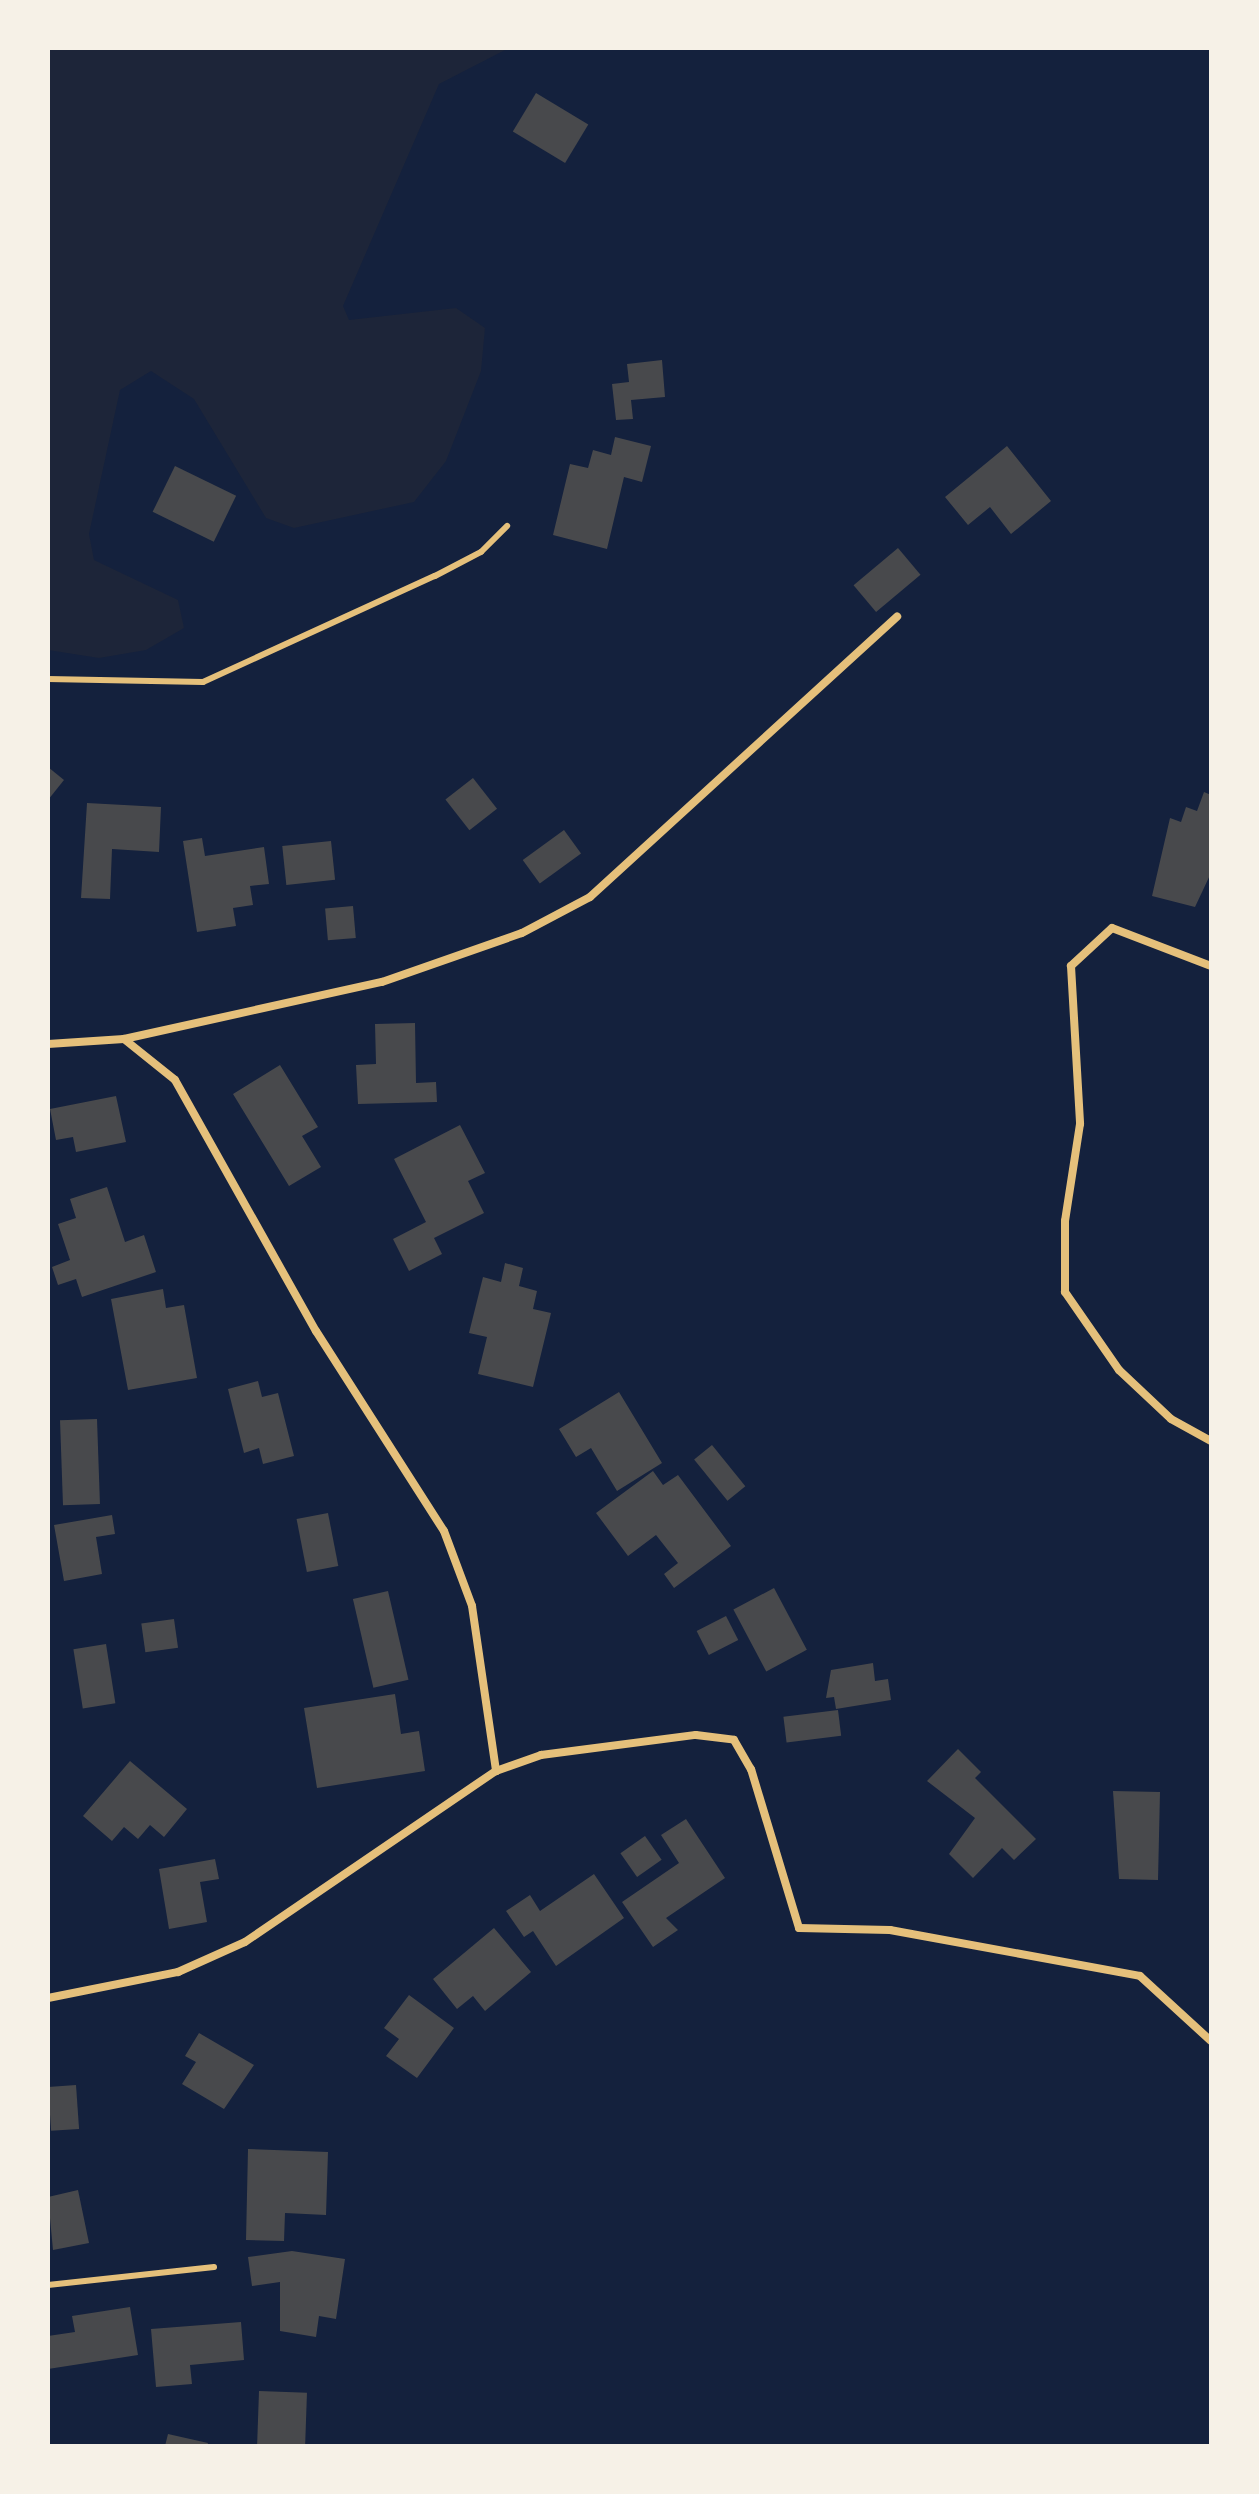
<!DOCTYPE html>
<html>
<head>
<meta charset="utf-8">
<style>
  body { margin:0 }
  #map { position:relative; width:1259px; height:2494px; overflow:hidden; background:#14213d; font-family:"Alegreya Sans",sans-serif }
  div>[style] { position:absolute }
  .green>* { inset:0; background:#1d2539 }
  .building>* { inset:0; background:#48494c; transform-origin:0 0 }
  .service>* { height:6px; margin:-3px; padding:0 3px; transform-origin:3px; border-radius:3px; background:#e5c07b }
  .minor>* { height:8px; margin:-4px; padding:0 4px; transform-origin:4px; border-radius:4px; background:#e5c07b }
  span { translate:-50% -50%; white-space:nowrap; text-align:center; line-height:1.15; -webkit-text-stroke:8px #f6f1e7; paint-order:stroke }
  .frame { position:absolute; inset:0; border:50px solid #f6f1e7; pointer-events:none }
</style>
</head>
<body>
<div id="map">
  <div class="green">
    <i style="clip-path:polygon(48px 48px,509px 48px,439px 84px,343px 306px,349px 320px,456px 308px,485px 328px,481px 371px,446px 461px,414px 502px,294px 528px,266px 518px,194px 399px,151px 371px,120px 390px,89px 534px,94px 560px,178px 600px,184px 628px,146px 650px,99px 658px,48px 650px)"></i>
  </div>
  <div class="building">
    <i style="left:536px;top:93px;width:61px;height:45px;rotate:31deg"></i>
    <i style="clip-path:polygon(662px 360px,665px 397px,631px 400px,633px 419px,616px 420px,612px 384px,629px 382px,627px 364px)"></i>
    <i style="clip-path:polygon(615px 437px,651px 446px,642px 482px,624px 477px,607px 549px,553px 535px,570px 464px,588px 468px,593px 450px,611px 455px)"></i>
    <i style="clip-path:polygon(1007px 446px,1051px 501px,1011px 534px,990px 507px,968px 525px,945px 497px)"></i>
    <i style="left:175px;top:466px;width:68px;height:51px;rotate:26deg"></i>
    <i style="left:898px;top:548px;width:35px;height:58px;rotate:50deg"></i>
    <i style="clip-path:polygon(48px 767px,64px 780px,48px 800px)"></i>
    <i style="left:473px;top:778px;width:39px;height:35px;rotate:52deg"></i>
    <i style="clip-path:polygon(1204px 792px,1211px 795px,1211px 873px,1195px 907px,1152px 896px,1170px 818px,1181px 822px,1186px 807px,1197px 811px)"></i>
    <i style="clip-path:polygon(87px 803px,161px 807px,159px 852px,112px 849px,110px 899px,81px 898px)"></i>
    <i style="left:564px;top:830px;width:29px;height:51px;rotate:54deg"></i>
    <i style="clip-path:polygon(202px 838px,205px 856px,264px 847px,269px 884px,250px 886px,253px 905px,233px 908px,236px 926px,197px 932px,183px 841px)"></i>
    <i style="left:331px;top:841px;width:39px;height:49px;rotate:84deg"></i>
    <i style="left:353px;top:906px;width:32px;height:28px;rotate:85deg"></i>
    <i style="clip-path:polygon(415px 1023px,416px 1083px,436px 1082px,437px 1102px,358px 1104px,356px 1065px,376px 1064px,375px 1024px)"></i>
    <i style="clip-path:polygon(280px 1065px,318px 1127px,302px 1136px,321px 1167px,289px 1186px,233px 1094px)"></i>
    <i style="clip-path:polygon(116px 1096px,126px 1142px,76px 1152px,73px 1137px,56px 1140px,50px 1109px)"></i>
    <i style="clip-path:polygon(460px 1125px,485px 1173px,468px 1181px,484px 1213px,434px 1238px,442px 1254px,409px 1271px,393px 1239px,426px 1222px,394px 1159px)"></i>
    <i style="clip-path:polygon(107px 1187px,125px 1242px,144px 1235px,156px 1272px,82px 1297px,76px 1279px,58px 1285px,52px 1267px,70px 1260px,58px 1224px,76px 1218px,70px 1199px)"></i>
    <i style="clip-path:polygon(505px 1263px,523px 1268px,519px 1286px,537px 1291px,533px 1309px,551px 1313px,533px 1387px,478px 1374px,487px 1337px,469px 1333px,483px 1277px,501px 1282px)"></i>
    <i style="clip-path:polygon(163px 1289px,166px 1308px,184px 1305px,197px 1378px,128px 1390px,111px 1299px)"></i>
    <i style="clip-path:polygon(258px 1381px,262px 1397px,278px 1393px,294px 1456px,263px 1464px,259px 1448px,244px 1453px,228px 1389px)"></i>
    <i style="clip-path:polygon(619px 1392px,662px 1463px,617px 1491px,591px 1448px,576px 1457px,559px 1429px)"></i>
    <i style="left:97px;top:1419px;width:85px;height:37px;rotate:88deg"></i>
    <i style="left:712px;top:1445px;width:53px;height:23px;rotate:51deg"></i>
    <i style="clip-path:polygon(653px 1471px,663px 1485px,678px 1475px,731px 1546px,674px 1588px,664px 1574px,678px 1563px,656px 1535px,628px 1556px,596px 1513px)"></i>
    <i style="left:328px;top:1513px;width:54px;height:32px;rotate:79deg"></i>
    <i style="clip-path:polygon(112px 1515px,115px 1534px,96px 1537px,102px 1574px,64px 1581px,54px 1525px)"></i>
    <i style="left:774px;top:1588px;width:70px;height:46px;rotate:62deg"></i>
    <i style="left:388px;top:1591px;width:91px;height:36px;rotate:77deg"></i>
    <i style="left:726px;top:1616px;width:27px;height:33px;rotate:63deg"></i>
    <i style="left:174px;top:1619px;width:29px;height:33px;rotate:82deg"></i>
    <i style="left:106px;top:1644px;width:60px;height:33px;rotate:81deg"></i>
    <i style="clip-path:polygon(873px 1663px,875px 1681px,888px 1679px,891px 1700px,836px 1709px,834px 1697px,826px 1698px,831px 1670px)"></i>
    <i style="clip-path:polygon(395px 1694px,401px 1734px,419px 1731px,425px 1771px,317px 1788px,304px 1708px)"></i>
    <i style="left:838px;top:1710px;width:26px;height:55px;rotate:83deg"></i>
    <i style="clip-path:polygon(958px 1749px,981px 1772px,975px 1778px,1036px 1839px,1014px 1860px,1002px 1848px,973px 1878px,949px 1854px,975px 1818px,927px 1781px)"></i>
    <i style="clip-path:polygon(130px 1761px,187px 1809px,164px 1837px,150px 1825px,138px 1839px,124px 1827px,112px 1841px,83px 1816px)"></i>
    <i style="clip-path:polygon(1113px 1791px,1160px 1792px,1158px 1880px,1119px 1879px)"></i>
    <i style="clip-path:polygon(686px 1819px,725px 1878px,666px 1918px,678px 1930px,653px 1947px,622px 1902px,679px 1863px,661px 1835px)"></i>
    <i style="left:645px;top:1836px;width:29px;height:30px;rotate:55deg"></i>
    <i style="clip-path:polygon(215px 1859px,219px 1879px,200px 1882px,207px 1922px,169px 1929px,159px 1869px)"></i>
    <i style="clip-path:polygon(594px 1874px,624px 1918px,556px 1966px,533px 1931px,524px 1937px,506px 1911px,530px 1895px,540px 1911px)"></i>
    <i style="clip-path:polygon(494px 1928px,531px 1972px,485px 2011px,473px 1996px,457px 2009px,433px 1979px)"></i>
    <i style="clip-path:polygon(409px 1995px,454px 2028px,417px 2078px,386px 2056px,399px 2039px,384px 2028px)"></i>
    <i style="clip-path:polygon(199px 2033px,254px 2065px,224px 2109px,182px 2084px,196px 2062px,185px 2056px)"></i>
    <i style="left:76px;top:2085px;width:44px;height:28px;rotate:86deg"></i>
    <i style="clip-path:polygon(248px 2149px,328px 2152px,326px 2215px,285px 2213px,284px 2241px,246px 2240px)"></i>
    <i style="clip-path:polygon(78px 2190px,89px 2243px,53px 2250px,48px 2197px)"></i>
    <i style="clip-path:polygon(292px 2251px,345px 2259px,336px 2319px,319px 2316px,316px 2337px,280px 2331px,280px 2282px,252px 2286px,248px 2257px)"></i>
    <i style="clip-path:polygon(130px 2307px,138px 2355px,48px 2369px,48px 2336px,75px 2332px,72px 2316px)"></i>
    <i style="clip-path:polygon(241px 2322px,244px 2360px,190px 2365px,192px 2384px,156px 2387px,151px 2329px)"></i>
    <i style="left:259px;top:2391px;width:48px;height:55px;rotate:2deg"></i>
    <i style="clip-path:polygon(168px 2434px,208px 2443px,207px 2446px,165px 2446px)"></i>
  </div>
  <div class="service">
    <i style="left:48px;top:679px;width:155px;rotate:1.1deg"></i>
    <i style="left:203px;top:682px;width:255px;rotate:-24.6deg"></i>
    <i style="left:435px;top:576px;width:52px;rotate:-27.6deg"></i>
    <i style="left:481px;top:552px;width:37px;rotate:-45deg"></i>
    <i style="left:48px;top:2285px;width:167px;rotate:-6.2deg"></i>
  </div>
  <div class="minor">
    <i style="left:1211px;top:966px;width:106px;rotate:-159deg"></i>
    <i style="left:1112px;top:928px;width:56px;rotate:137.2deg"></i>
    <i style="left:1071px;top:966px;width:158px;rotate:86.7deg"></i>
    <i style="left:1080px;top:1124px;width:98px;rotate:98.8deg"></i>
    <i style="left:1065px;top:1221px;width:71px;rotate:90deg"></i>
    <i style="left:1065px;top:1292px;width:95px;rotate:55.3deg"></i>
    <i style="left:1119px;top:1370px;width:71px;rotate:43.3deg"></i>
    <i style="left:1171px;top:1419px;width:46px;rotate:28.8deg"></i>
    <i style="left:124px;top:1039px;width:65px;rotate:38.8deg"></i>
    <i style="left:175px;top:1080px;width:288px;rotate:60.7deg"></i>
    <i style="left:316px;top:1331px;width:237px;rotate:57.4deg"></i>
    <i style="left:444px;top:1531px;width:80px;rotate:69.5deg"></i>
    <i style="left:472px;top:1606px;width:167px;rotate:81.7deg"></i>
    <i style="left:48px;top:1044px;width:76px;rotate:-3.8deg"></i>
    <i style="left:124px;top:1039px;width:264px;rotate:-12.5deg"></i>
    <i style="left:382px;top:982px;width:148px;rotate:-19.3deg"></i>
    <i style="left:522px;top:933px;width:77px;rotate:-27.9deg"></i>
    <i style="left:590px;top:897px;width:416px;rotate:-42.4deg"></i>
    <i style="left:48px;top:1998px;width:133px;rotate:-11.3deg"></i>
    <i style="left:178px;top:1972px;width:73px;rotate:-24.1deg"></i>
    <i style="left:245px;top:1942px;width:304px;rotate:-34.3deg"></i>
    <i style="left:496px;top:1771px;width:48px;rotate:-19.6deg"></i>
    <i style="left:541px;top:1755px;width:156px;rotate:-7.4deg"></i>
    <i style="left:696px;top:1735px;width:38px;rotate:7deg"></i>
    <i style="left:734px;top:1740px;width:34px;rotate:60deg"></i>
    <i style="left:751px;top:1769px;width:166px;rotate:73.2deg"></i>
    <i style="left:799px;top:1928px;width:91px;rotate:1.3deg"></i>
    <i style="left:890px;top:1930px;width:254px;rotate:10.4deg"></i>
    <i style="left:1140px;top:1976px;width:96px;rotate:42.5deg"></i>
  </div>
  <div class="frame"></div>
</div>
</body>
</html>
